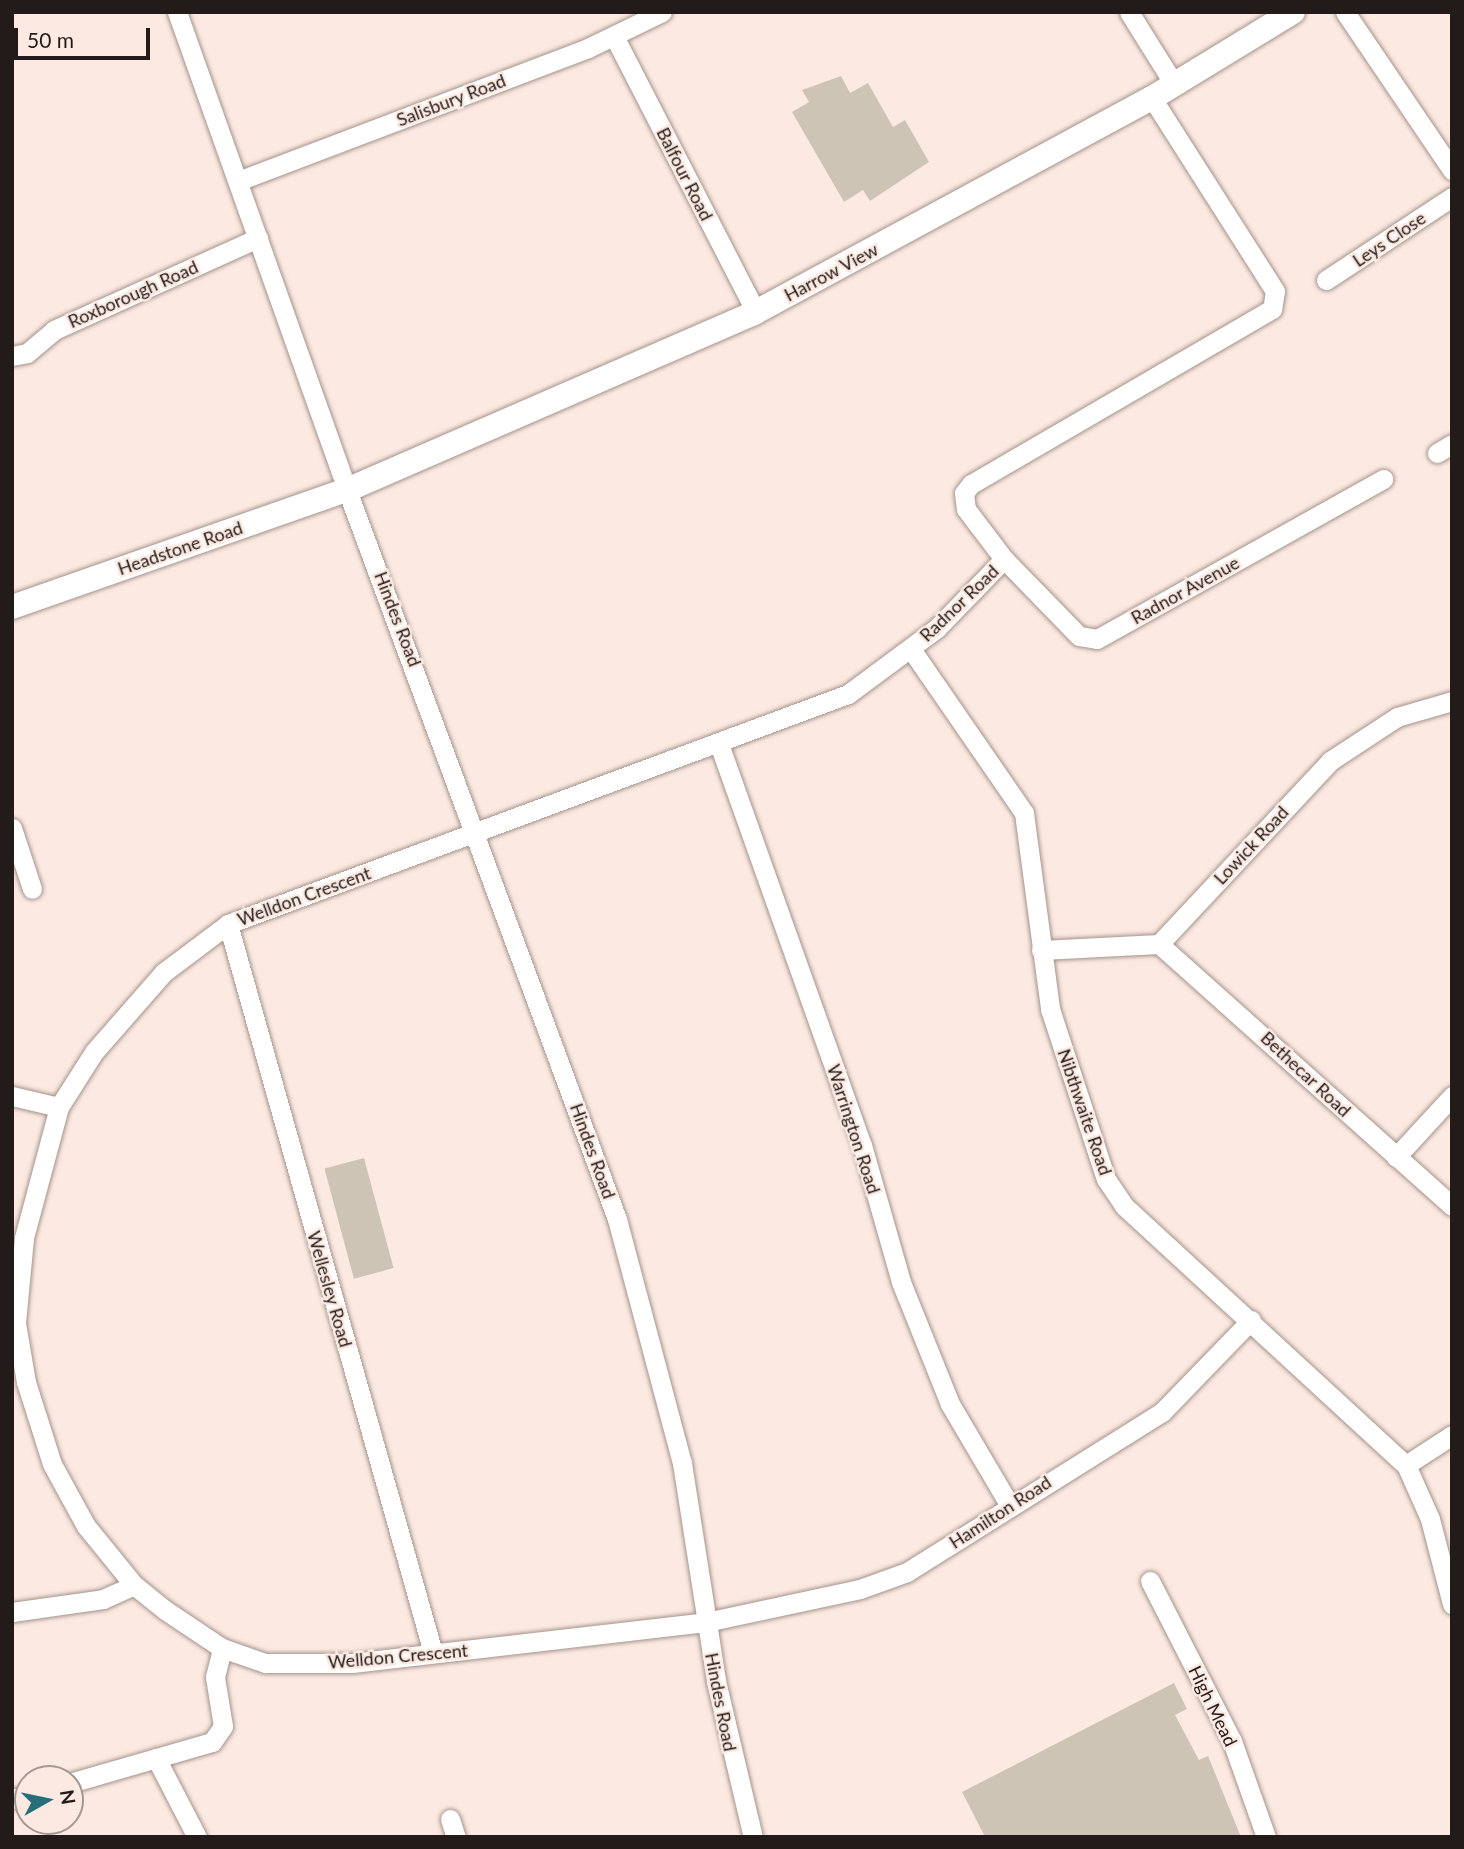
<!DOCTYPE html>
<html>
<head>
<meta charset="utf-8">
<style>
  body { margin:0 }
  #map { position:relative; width:1464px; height:1849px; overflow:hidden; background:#fceae2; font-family:Lato,sans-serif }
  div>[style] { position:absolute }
  .building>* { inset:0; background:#cec4b5; transform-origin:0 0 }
  .roads { filter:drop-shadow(0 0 2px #a4938c) drop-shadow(0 0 2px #a4938c) }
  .minor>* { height:19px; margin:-9.5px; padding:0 9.5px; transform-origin:9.5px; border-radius:9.5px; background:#fff }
  .tertiary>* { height:24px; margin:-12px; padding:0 12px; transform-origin:12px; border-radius:12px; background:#fff }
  span { translate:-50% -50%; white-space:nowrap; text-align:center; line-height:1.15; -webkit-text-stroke:5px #fceae2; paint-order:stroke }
  .street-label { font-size:18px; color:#221b19 }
  .frame { position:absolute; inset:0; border:14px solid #221b19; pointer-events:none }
  .north { position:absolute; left:14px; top:1765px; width:70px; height:70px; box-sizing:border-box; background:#fceae2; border:2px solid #a59792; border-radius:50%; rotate:81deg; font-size:19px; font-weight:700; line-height:28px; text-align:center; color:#221b19 }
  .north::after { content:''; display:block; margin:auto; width:24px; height:32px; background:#266e7a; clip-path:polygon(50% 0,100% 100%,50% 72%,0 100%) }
  .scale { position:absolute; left:14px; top:28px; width:136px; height:32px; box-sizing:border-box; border:4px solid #221b19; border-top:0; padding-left:9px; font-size:21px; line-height:24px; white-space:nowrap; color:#221b19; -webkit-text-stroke:5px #fceae2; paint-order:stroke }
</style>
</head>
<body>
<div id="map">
  <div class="building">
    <i style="clip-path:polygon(841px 76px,850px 93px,868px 83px,893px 127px,905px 120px,929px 162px,870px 201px,863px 190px,844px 202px,792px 112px,809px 102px,802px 90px)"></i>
    <i style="left:364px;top:1158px;width:114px;height:41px;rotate:75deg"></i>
    <i style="clip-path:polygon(1174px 1683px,1187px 1709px,1175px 1715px,1199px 1760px,1208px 1756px,1241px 1837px,985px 1837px,962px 1792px)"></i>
  </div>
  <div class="roads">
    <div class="minor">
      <i style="left:177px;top:12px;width:492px;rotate:70.4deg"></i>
      <i style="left:1129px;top:12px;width:85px;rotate:58deg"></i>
      <i style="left:1345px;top:12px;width:191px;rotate:55.9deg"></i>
      <i style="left:614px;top:36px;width:310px;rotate:62.8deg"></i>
      <i style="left:1152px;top:98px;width:229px;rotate:57.5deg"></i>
      <i style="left:1275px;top:291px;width:18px;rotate:99deg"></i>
      <i style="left:1272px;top:309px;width:348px;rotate:149.8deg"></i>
      <i style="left:971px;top:484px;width:11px;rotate:128deg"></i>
      <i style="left:964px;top:493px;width:16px;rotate:83deg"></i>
      <i style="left:966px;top:509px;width:63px;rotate:52.8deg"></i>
      <i style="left:1004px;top:559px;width:96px;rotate:134.2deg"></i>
      <i style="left:937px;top:628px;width:111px;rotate:143.4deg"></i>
      <i style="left:848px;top:694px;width:661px;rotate:159.65deg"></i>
      <i style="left:228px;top:924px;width:80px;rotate:143.1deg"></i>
      <i style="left:164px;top:972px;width:106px;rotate:131.2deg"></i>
      <i style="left:94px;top:1052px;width:65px;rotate:122.5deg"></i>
      <i style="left:59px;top:1107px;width:136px;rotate:105deg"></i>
      <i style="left:24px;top:1238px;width:85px;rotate:95.4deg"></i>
      <i style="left:16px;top:1323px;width:60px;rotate:80.4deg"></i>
      <i style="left:26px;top:1382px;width:86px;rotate:72.4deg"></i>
      <i style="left:52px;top:1464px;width:71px;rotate:61.3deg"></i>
      <i style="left:86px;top:1526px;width:76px;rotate:50.9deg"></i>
      <i style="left:134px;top:1585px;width:40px;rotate:39deg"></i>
      <i style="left:165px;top:1610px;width:69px;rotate:33.7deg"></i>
      <i style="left:222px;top:1648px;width:46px;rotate:19.2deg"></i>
      <i style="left:265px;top:1663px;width:87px"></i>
      <i style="left:352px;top:1663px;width:356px;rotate:-6.6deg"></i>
      <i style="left:706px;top:1622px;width:157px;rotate:-12.1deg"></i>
      <i style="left:860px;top:1589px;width:50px;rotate:-19.9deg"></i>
      <i style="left:907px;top:1572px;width:301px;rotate:-32.1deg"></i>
      <i style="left:1162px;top:1412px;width:128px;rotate:-45.9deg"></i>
      <i style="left:238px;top:181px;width:374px;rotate:-20.8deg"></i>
      <i style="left:588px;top:48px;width:82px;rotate:-25.9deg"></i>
      <i style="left:1326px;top:280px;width:151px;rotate:-33.4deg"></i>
      <i style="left:12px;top:356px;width:15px;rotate:-11deg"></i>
      <i style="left:27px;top:353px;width:35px;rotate:-40deg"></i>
      <i style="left:54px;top:330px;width:224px;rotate:-24.3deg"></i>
      <i style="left:1437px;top:453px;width:17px;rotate:-31deg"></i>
      <i style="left:347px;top:490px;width:777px;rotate:69.68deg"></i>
      <i style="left:617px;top:1219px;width:253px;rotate:75.1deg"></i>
      <i style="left:682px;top:1463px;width:221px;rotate:81.1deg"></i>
      <i style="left:716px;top:1681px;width:160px;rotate:76.7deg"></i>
      <i style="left:1004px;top:559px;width:107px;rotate:45.8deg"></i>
      <i style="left:1079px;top:636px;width:18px;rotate:9deg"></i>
      <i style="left:1097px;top:639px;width:328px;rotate:-29.2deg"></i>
      <i style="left:911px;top:649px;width:199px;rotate:55.4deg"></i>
      <i style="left:1024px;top:813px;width:198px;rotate:82.4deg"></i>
      <i style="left:1050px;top:1009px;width:179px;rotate:71.8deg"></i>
      <i style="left:1106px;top:1179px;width:32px;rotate:56deg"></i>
      <i style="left:1124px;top:1206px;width:383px;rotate:42.6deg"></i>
      <i style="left:1406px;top:1465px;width:59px;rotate:66deg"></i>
      <i style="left:1430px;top:1519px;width:88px;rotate:75.5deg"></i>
      <i style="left:719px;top:744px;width:426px;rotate:70.4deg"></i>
      <i style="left:862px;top:1145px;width:142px;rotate:74.1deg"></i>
      <i style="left:901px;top:1282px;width:131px;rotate:68.1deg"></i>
      <i style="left:950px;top:1404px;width:116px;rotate:59.5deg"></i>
      <i style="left:12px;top:828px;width:64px;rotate:71.8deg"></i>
      <i style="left:228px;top:924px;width:757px;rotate:74.29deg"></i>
      <i style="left:1159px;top:944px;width:393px;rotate:41.8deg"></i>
      <i style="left:1041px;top:950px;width:118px;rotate:-2.9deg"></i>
      <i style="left:1159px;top:944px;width:250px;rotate:-46.9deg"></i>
      <i style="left:1330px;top:761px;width:80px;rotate:-33.3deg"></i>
      <i style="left:1397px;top:717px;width:57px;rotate:-16.2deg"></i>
      <i style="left:12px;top:1096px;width:48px;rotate:13.2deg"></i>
      <i style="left:1396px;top:1157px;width:83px;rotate:-47.4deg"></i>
      <i style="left:1406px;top:1465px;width:55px;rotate:-33.1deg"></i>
      <i style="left:1150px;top:1581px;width:180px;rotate:62.9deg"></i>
      <i style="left:1232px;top:1741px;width:102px;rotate:70.5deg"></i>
      <i style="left:12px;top:1612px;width:92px;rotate:-8.1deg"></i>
      <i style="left:103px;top:1599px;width:34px;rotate:-24deg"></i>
      <i style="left:156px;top:1758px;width:89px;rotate:62.6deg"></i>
      <i style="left:70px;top:1783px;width:148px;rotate:-16.1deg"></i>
      <i style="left:212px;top:1742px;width:19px;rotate:-55deg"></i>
      <i style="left:223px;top:1726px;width:50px;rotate:-99.3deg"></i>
      <i style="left:215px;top:1677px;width:30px;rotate:-76deg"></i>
      <i style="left:12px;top:1799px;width:16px;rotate:-14deg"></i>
      <i style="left:450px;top:1819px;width:19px;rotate:72deg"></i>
    </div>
    <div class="tertiary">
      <i style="left:12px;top:607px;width:355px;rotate:-19.3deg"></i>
      <i style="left:347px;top:490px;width:444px;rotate:-23.5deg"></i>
      <i style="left:754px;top:313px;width:452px;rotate:-28.4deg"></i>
      <i style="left:1152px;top:98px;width:165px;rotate:-31.4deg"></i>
    </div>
  </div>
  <div class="street-label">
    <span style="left:451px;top:100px;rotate:-21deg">Salisbury Road</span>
    <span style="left:685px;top:174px;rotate:63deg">Balfour Road</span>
    <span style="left:1389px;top:239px;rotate:-34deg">Leys Close</span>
    <span style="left:831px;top:272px;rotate:-28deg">Harrow View</span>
    <span style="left:133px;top:294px;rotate:-24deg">Roxborough Road</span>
    <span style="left:180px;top:548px;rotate:-19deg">Headstone Road</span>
    <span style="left:1185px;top:590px;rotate:-29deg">Radnor Avenue</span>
    <span style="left:959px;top:603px;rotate:-44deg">Radnor Road</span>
    <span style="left:398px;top:619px;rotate:69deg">Hindes Road</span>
    <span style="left:1251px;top:845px;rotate:-47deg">Lowick Road</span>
    <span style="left:304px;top:896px;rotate:-20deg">Welldon Crescent</span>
    <span style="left:1306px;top:1074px;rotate:43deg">Bethecar Road</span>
    <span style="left:1085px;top:1112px;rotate:71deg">Nibthwaite Road</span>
    <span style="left:854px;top:1129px;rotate:72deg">Warrington Road</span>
    <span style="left:593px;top:1151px;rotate:70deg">Hindes Road</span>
    <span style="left:330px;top:1289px;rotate:74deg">Wellesley Road</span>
    <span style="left:1000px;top:1512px;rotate:-33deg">Hamilton Road</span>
    <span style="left:398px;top:1656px;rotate:-5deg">Welldon Crescent</span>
    <span style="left:721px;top:1702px;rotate:79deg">Hindes Road</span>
    <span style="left:1213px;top:1706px;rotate:64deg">High Mead</span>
  </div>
  <div class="frame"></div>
  <div class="north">N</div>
  <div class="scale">50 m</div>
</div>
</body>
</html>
